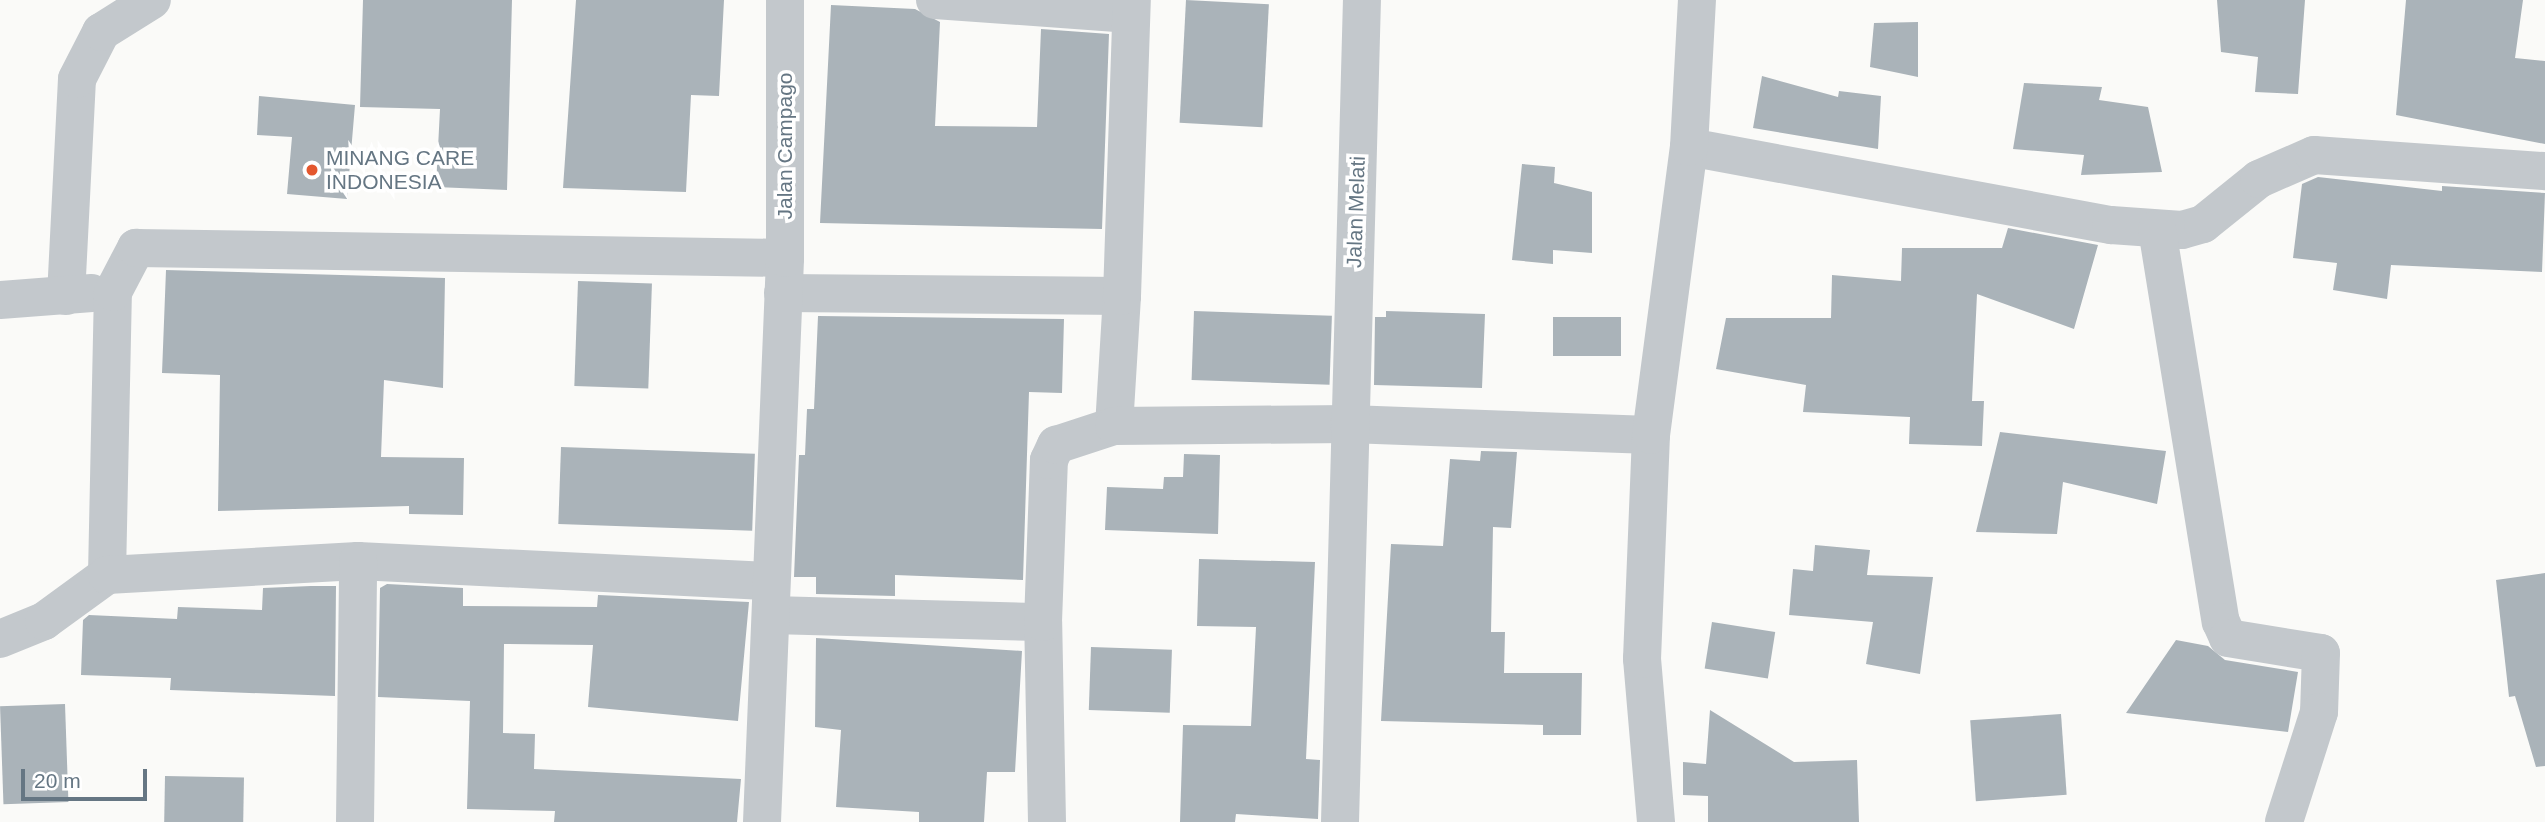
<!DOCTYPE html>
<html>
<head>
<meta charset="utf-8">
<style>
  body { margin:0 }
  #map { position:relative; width:2545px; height:822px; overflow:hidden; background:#fafaf8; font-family:Arial,sans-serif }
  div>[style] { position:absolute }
  .building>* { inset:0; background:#aab3b9; transform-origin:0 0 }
  .minor>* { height:38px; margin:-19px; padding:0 19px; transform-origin:19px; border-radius:19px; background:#c3c8cc }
  .dots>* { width:19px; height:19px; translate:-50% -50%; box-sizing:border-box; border:4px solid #fff; border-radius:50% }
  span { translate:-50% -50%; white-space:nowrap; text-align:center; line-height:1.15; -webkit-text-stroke:7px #fff; paint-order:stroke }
  .street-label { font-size:21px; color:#657683 }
  .poi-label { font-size:21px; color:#657683 }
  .left { translate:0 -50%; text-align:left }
  .scale { position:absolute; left:21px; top:769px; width:126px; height:32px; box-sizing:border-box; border:4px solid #657683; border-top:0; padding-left:9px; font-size:21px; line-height:24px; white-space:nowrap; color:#657683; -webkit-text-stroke:5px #fff; paint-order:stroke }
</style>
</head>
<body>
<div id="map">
  <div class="building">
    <i style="clip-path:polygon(363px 0,512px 0,507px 190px,436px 187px,440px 109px,360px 107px)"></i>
    <i style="clip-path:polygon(576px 0,724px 0,719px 96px,691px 95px,686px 192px,563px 188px)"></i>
    <i style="left:1186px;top:0;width:83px;height:123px;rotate:3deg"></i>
    <i style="clip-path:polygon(2217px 0,2305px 0,2298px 94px,2255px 92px,2258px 57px,2221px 52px)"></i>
    <i style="clip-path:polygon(2406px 0,2523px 0,2515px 58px,2545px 61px,2545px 144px,2396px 115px)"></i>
    <i style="clip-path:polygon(831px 5px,915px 9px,940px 22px,935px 126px,1037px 127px,1041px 29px,1109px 34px,1102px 229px,820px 223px)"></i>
    <i style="clip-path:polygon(1918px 22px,1918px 77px,1870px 67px,1874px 23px)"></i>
    <i style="clip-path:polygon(1762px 76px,1838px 97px,1839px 91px,1881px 96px,1878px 149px,1753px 128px)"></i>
    <i style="clip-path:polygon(2024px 83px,2102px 87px,2099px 100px,2148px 107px,2162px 172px,2081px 175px,2084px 155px,2013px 149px)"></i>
    <i style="clip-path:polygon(259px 96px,355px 105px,347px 199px,287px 194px,292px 137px,257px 135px)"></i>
    <i style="clip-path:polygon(1522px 164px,1555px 167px,1554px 183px,1592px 192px,1592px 253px,1553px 250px,1553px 264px,1512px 260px)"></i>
    <i style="clip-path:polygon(2318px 177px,2442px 191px,2442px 186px,2545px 193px,2542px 272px,2391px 265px,2387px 299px,2333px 290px,2337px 263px,2293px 258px,2302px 184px)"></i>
    <i style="clip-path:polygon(2008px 228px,2098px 245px,2074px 329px,1977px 294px,1972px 401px,1984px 401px,1982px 446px,1909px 444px,1910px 417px,1803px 412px,1806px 385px,1716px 369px,1726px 318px,1831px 318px,1832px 275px,1901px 281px,1902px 248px,2002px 248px)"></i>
    <i style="clip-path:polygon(166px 270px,445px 278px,443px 388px,384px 380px,381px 457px,464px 458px,463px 515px,409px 514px,409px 506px,218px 511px,220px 375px,162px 373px)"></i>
    <i style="left:578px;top:281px;width:74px;height:105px;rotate:2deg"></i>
    <i style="left:1194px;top:311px;width:138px;height:69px;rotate:2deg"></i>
    <i style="clip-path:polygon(1386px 311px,1485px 314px,1482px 388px,1374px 385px,1375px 317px,1386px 317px)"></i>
    <i style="clip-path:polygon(818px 316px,1064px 319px,1062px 393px,1029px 392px,1023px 580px,895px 575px,895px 596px,816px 594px,816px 577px,794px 577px,799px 455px,805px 455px,807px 409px,814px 409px)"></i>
    <i style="left:1553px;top:317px;width:68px;height:39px"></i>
    <i style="clip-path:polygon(2000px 432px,2166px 451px,2157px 504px,2063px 482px,2057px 534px,1976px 532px)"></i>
    <i style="left:561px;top:447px;width:194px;height:77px;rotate:2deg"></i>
    <i style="clip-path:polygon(1481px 451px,1517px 452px,1511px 528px,1493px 527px,1491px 632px,1505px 632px,1504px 673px,1582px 673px,1581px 735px,1543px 735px,1543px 725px,1381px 721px,1391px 544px,1443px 546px,1450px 459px,1480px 461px)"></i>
    <i style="clip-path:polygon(1184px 454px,1220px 455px,1218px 534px,1105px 530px,1107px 487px,1163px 489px,1164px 477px,1183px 477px)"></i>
    <i style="clip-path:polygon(1815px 545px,1870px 550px,1867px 575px,1933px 577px,1920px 674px,1866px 664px,1873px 622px,1789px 615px,1793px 569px,1813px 571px)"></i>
    <i style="clip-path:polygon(1199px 559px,1315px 562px,1306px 759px,1320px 760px,1318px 819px,1236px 814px,1235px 822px,1180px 822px,1183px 725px,1251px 726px,1256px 627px,1197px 626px)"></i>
    <i style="clip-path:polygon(2545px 573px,2545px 766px,2536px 767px,2515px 696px,2509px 697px,2496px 580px)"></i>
    <i style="clip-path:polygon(387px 584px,463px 588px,463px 606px,597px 607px,598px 595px,749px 602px,738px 721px,588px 707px,593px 645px,504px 644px,503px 733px,535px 734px,534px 769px,741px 779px,737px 822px,554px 822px,555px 811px,467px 809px,470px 701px,378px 697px,380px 588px)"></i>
    <i style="clip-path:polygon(311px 586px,336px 586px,335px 696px,170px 690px,171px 678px,81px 675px,83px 620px,89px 615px,177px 619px,178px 607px,262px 610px,263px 588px)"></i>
    <i style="left:1712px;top:622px;width:64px;height:47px;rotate:9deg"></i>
    <i style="clip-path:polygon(816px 638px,1022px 651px,1015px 772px,987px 772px,984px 822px,919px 822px,919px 812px,836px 807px,841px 730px,815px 727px)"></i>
    <i style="clip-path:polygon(2176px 640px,2208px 646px,2225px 660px,2298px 672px,2288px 732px,2126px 713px)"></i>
    <i style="left:1091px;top:647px;width:81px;height:63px;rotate:2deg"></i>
    <i style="left:65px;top:704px;width:98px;height:65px;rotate:88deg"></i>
    <i style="clip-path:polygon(1710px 710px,1794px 762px,1857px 760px,1859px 822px,1708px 822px,1708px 796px,1683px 795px,1683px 762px,1706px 764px)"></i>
    <i style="left:2061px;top:714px;width:81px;height:91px;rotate:86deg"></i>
    <i style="left:165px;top:776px;width:79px;height:46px;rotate:1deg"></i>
  </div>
  <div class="minor">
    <i style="left:935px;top:0;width:196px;rotate:4.1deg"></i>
    <i style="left:1689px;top:147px;width:429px;rotate:10.5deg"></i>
    <i style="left:2111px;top:225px;width:71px;rotate:4deg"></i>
    <i style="left:2182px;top:230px;width:22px;rotate:-16deg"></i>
    <i style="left:2203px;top:224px;width:72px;rotate:-38.8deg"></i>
    <i style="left:2259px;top:179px;width:60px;rotate:-23.6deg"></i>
    <i style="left:2314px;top:155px;width:232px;rotate:4deg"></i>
    <i style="left:2157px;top:229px;width:398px;rotate:80.8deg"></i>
    <i style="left:2221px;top:622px;width:17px;rotate:66deg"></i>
    <i style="left:2228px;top:638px;width:94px;rotate:9.2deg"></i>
    <i style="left:2321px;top:653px;width:59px;rotate:91.9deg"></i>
    <i style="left:2319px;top:712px;width:115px;rotate:107.7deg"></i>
    <i style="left:783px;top:293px;width:339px;rotate:0.5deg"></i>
    <i style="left:1122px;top:296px;width:130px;rotate:93.5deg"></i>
    <i style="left:66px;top:296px;width:217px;rotate:-87.1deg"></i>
    <i style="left:77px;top:79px;width:53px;rotate:-62.9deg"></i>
    <i style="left:101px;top:32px;width:60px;rotate:-32.1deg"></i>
    <i style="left:1122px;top:296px;width:296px;rotate:-88.1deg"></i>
    <i style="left:0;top:300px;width:92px;rotate:-4.4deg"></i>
    <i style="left:107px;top:575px;width:283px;rotate:-88.8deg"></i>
    <i style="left:113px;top:292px;width:50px;rotate:-62.4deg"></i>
    <i style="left:136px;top:248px;width:649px;rotate:0.88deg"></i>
    <i style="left:771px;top:615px;width:272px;rotate:1.5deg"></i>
    <i style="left:0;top:639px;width:48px;rotate:-22.2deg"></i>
    <i style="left:44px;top:621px;width:78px;rotate:-36.1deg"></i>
    <i style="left:107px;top:575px;width:251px;rotate:-3.2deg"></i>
    <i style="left:358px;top:561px;width:411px;rotate:2.8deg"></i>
    <i style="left:355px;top:822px;width:261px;rotate:-89.3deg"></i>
    <i style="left:762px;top:822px;width:564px;rotate:-87.66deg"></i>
    <i style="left:785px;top:258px;width:258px;rotate:-90deg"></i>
    <i style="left:1047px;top:822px;width:200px;rotate:-91.1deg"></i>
    <i style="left:1043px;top:622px;width:162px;rotate:-87.9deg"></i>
    <i style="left:1049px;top:460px;width:17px;rotate:-65deg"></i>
    <i style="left:1056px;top:445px;width:61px;rotate:-18.1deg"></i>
    <i style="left:1114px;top:426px;width:235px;rotate:-0.5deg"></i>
    <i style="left:1349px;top:424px;width:302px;rotate:2.1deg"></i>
    <i style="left:1340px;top:822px;width:822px;rotate:-88.47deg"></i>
    <i style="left:1656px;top:822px;width:164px;rotate:-94.9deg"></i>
    <i style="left:1642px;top:659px;width:224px;rotate:-87.7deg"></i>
    <i style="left:1651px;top:435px;width:290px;rotate:-82.5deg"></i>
    <i style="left:1689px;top:147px;width:147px;rotate:-86.9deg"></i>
  </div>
  <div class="dots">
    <i style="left:312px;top:170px;background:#e4572e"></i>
  </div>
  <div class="street-label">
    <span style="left:785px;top:146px;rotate:-90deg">Jalan Campago</span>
    <span style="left:1356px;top:212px;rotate:-88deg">Jalan Melati</span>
  </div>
  <div class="poi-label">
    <span class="left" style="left:326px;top:170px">MINANG CARE<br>INDONESIA</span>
  </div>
  <div class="scale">20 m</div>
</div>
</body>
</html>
